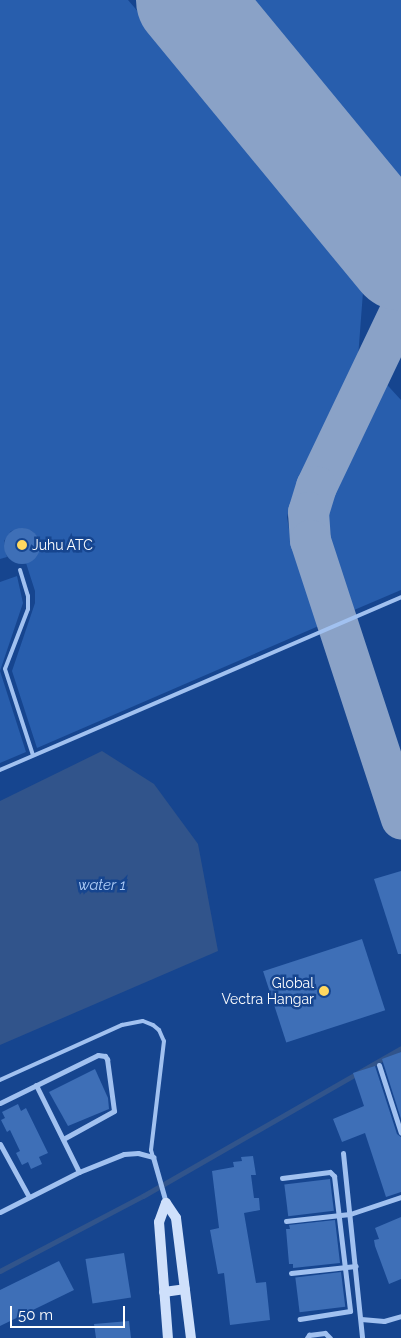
<!DOCTYPE html>
<html>
<head>
<meta charset="utf-8">
<style>
  body { margin:0 }
  #map { position:relative; width:401px; height:1338px; overflow:hidden; background:#16458f; font-family:Raleway,sans-serif }
  div>[style] { position:absolute }
  .green>* { inset:0; background:#285ead }
  .water>* { inset:0; background:#31548b }
  .stream>* { height:4.5px; margin:-2.25px; padding:0 2.25px; transform-origin:2.25px; border-radius:2.25px; background:#31548b }
  .taxiway>* { height:41px; margin:-20.5px; padding:0 20.5px; transform-origin:20.5px; border-radius:20.5px; background:#8aa2c7 }
  .runway>* { height:104px; margin:-52px; padding:0 52px; transform-origin:52px; border-radius:52px; background:#8aa2c7 }
  .building>* { inset:0; background:#3e6fb7; transform-origin:0 0 }
  .round { border-radius:50% }
  .lane>* { height:4px; margin:-2px; padding:0 2px; transform-origin:2px; border-radius:2px; background:#a1c1f0 }
  .street>* { height:5px; margin:-2.5px; padding:0 2.5px; transform-origin:2.5px; border-radius:2.5px; background:#a1c1f0 }
  .secondary>* { height:10px; margin:-5px; padding:0 5px; transform-origin:5px; border-radius:5px; background:#cfe0fb }
  .dots>* { width:14px; height:14px; translate:-50% -50%; box-sizing:border-box; border:2px solid #16458f; border-radius:50% }
  span { translate:-50% -50%; white-space:nowrap; text-align:center; line-height:1.15; -webkit-text-stroke:5px #16458f; paint-order:stroke }
  .poi-label { font-size:14px; color:#fff }
  .left { translate:0 -50%; text-align:left }
  .right { translate:-100% -50%; text-align:right }
  .water-label { font-size:15px; color:#adccf7; font-style:italic }
  .scale { position:absolute; left:10px; top:1306px; width:115px; height:22px; box-sizing:border-box; border:2px solid #fff; border-top:0; padding-left:6px; font-size:15px; line-height:18px; white-space:nowrap; color:#fff; -webkit-text-stroke:4px #16458f; paint-order:stroke }
</style>
</head>
<body>
<div id="map">
  <div class="green">
    <i style="clip-path:polygon(0 0,128px 0,343px 250px,360px 276px,363px 292px,358px 358px,293px 495px,287px 517px,289px 529px,321px 625px,37px 748px,12px 671px,35px 603px,35px 591px,26px 563px,37px 556px,40px 543px,38px 537px,32px 531px,24px 528px,11px 531px,4px 541px,5px 551px,7px 557px,0 559px)"></i>
    <i style="clip-path:polygon(238px 0,401px 0,401px 201px,335px 117px,338px 103px,323px 84px,304px 82px,242px 9px)"></i>
    <i style="clip-path:polygon(379px 376px,401px 400px,401px 590px,340px 616px,315px 524px,321px 490px)"></i>
    <i style="clip-path:polygon(17px 576px,23px 603px,0 671px,26px 752px,0 763px,0 582px)"></i>
  </div>
  <div class="water">
    <i style="clip-path:polygon(102px 751px,154px 784px,198px 844px,218px 951px,0 1045px,0 801px)"></i>
  </div>
  <div class="stream">
    <i style="left:0;top:1271px;width:161px;rotate:-27.7deg"></i>
    <i style="left:143px;top:1196px;width:297px;rotate:-29.8deg"></i>
  </div>
  <div class="taxiway">
    <i style="left:197px;top:0;width:12px;rotate:85deg"></i>
    <i style="left:401px;top:308px;width:197px;rotate:115.5deg"></i>
    <i style="left:316px;top:486px;width:27px;rotate:107deg"></i>
    <i style="left:308px;top:512px;width:28px;rotate:86deg"></i>
    <i style="left:310px;top:540px;width:293px;rotate:71.9deg"></i>
  </div>
  <div class="runway">
    <i style="left:188px;top:0;width:335px;rotate:50.5deg"></i>
  </div>
  <div class="building">
    <i class="round" style="left:4px;top:528px;width:36px;height:36px"></i>
    <i style="clip-path:polygon(401px 871px,401px 954px,398px 954px,374px 879px)"></i>
    <i style="left:362px;top:939px;width:75px;height:104px;rotate:72deg"></i>
    <i style="clip-path:polygon(401px 1052px,401px 1119px,382px 1059px)"></i>
    <i style="clip-path:polygon(375px 1066px,397px 1134px,401px 1137px,401px 1192px,386px 1197px,365px 1133px,342px 1142px,333px 1119px,364px 1106px,353px 1073px)"></i>
    <i style="clip-path:polygon(95px 1069px,108px 1098px,109px 1109px,68px 1126px,49px 1092px)"></i>
    <i style="clip-path:polygon(18px 1104px,21px 1111px,26px 1108px,48px 1153px,39px 1157px,42px 1164px,31px 1169px,28px 1162px,22px 1165px,16px 1153px,20px 1151px,10px 1130px,7px 1132px,1px 1120px,5px 1118px,2px 1112px)"></i>
    <i style="clip-path:polygon(253px 1156px,256px 1175px,251px 1175px,254px 1198px,259px 1198px,260px 1210px,244px 1213px,256px 1283px,266px 1282px,270px 1320px,230px 1325px,224px 1273px,218px 1274px,210px 1230px,219px 1228px,212px 1171px,234px 1167px,233px 1162px,242px 1161px,241px 1157px)"></i>
    <i style="left:330px;top:1179px;width:32px;height:46px;rotate:83deg"></i>
    <i style="clip-path:polygon(401px 1217px,401px 1279px,389px 1284px,375px 1246px,374px 1240px,379px 1239px,375px 1228px)"></i>
    <i style="clip-path:polygon(335px 1220px,340px 1263px,293px 1268px,293px 1264px,289px 1264px,286px 1229px,290px 1229px,289px 1225px)"></i>
    <i style="left:124px;top:1253px;width:45px;height:39px;rotate:81deg"></i>
    <i style="clip-path:polygon(59px 1261px,74px 1290px,0 1326px,0 1290px)"></i>
    <i style="left:341px;top:1272px;width:35px;height:46px;rotate:83deg"></i>
    <i style="clip-path:polygon(129px 1321px,131px 1338px,96px 1338px,94px 1324px)"></i>
  </div>
  <div class="lane">
    <i style="left:20px;top:570px;width:27px;rotate:73deg"></i>
    <i style="left:28px;top:596px;width:13px;rotate:90deg"></i>
    <i style="left:28px;top:609px;width:64px;rotate:111deg"></i>
    <i style="left:5px;top:669px;width:90px;rotate:72deg"></i>
    <i style="left:0;top:770px;width:437px;rotate:-23.3deg"></i>
    <i style="left:0;top:1080px;width:134px;rotate:-24.3deg"></i>
    <i style="left:122px;top:1025px;width:21px;rotate:-11deg"></i>
    <i style="left:143px;top:1021px;width:11px;rotate:22deg"></i>
    <i style="left:153px;top:1025px;width:8px;rotate:40deg"></i>
    <i style="left:159px;top:1030px;width:12px;rotate:66deg"></i>
    <i style="left:164px;top:1041px;width:110px;rotate:96.8deg"></i>
    <i style="left:151px;top:1150px;width:7px;rotate:74deg"></i>
  </div>
  <div class="street">
    <i style="left:379px;top:1065px;width:71px;rotate:72.1deg"></i>
    <i style="left:36px;top:1085px;width:97px;rotate:63.7deg"></i>
    <i style="left:0;top:1103px;width:109px;rotate:-26.1deg"></i>
    <i style="left:98px;top:1055px;width:7px;rotate:8deg"></i>
    <i style="left:105px;top:1056px;width:4px;rotate:56deg"></i>
    <i style="left:107px;top:1059px;width:52px;rotate:82.3deg"></i>
    <i style="left:114px;top:1111px;width:58px;rotate:151.2deg"></i>
    <i style="left:0;top:1144px;width:60px;rotate:61.3deg"></i>
    <i style="left:343px;top:1153px;width:186px;rotate:84.1deg"></i>
    <i style="left:282px;top:1178px;width:48px;rotate:-7.1deg"></i>
    <i style="left:330px;top:1172px;width:6px;rotate:45deg"></i>
    <i style="left:334px;top:1176px;width:136px;rotate:83.2deg"></i>
    <i style="left:350px;top:1311px;width:51px;rotate:170.9deg"></i>
    <i style="left:0;top:1212px;width:89px;rotate:-26.9deg"></i>
    <i style="left:79px;top:1172px;width:48px;rotate:-21.8deg"></i>
    <i style="left:124px;top:1154px;width:14px;rotate:-4deg"></i>
    <i style="left:138px;top:1153px;width:16px;rotate:15deg"></i>
    <i style="left:153px;top:1157px;width:48px;rotate:74.2deg"></i>
    <i style="left:286px;top:1221px;width:64px;rotate:-6.2deg"></i>
    <i style="left:350px;top:1214px;width:54px;rotate:-18.4deg"></i>
    <i style="left:291px;top:1273px;width:65px;rotate:-6.1deg"></i>
    <i style="left:361px;top:1319px;width:23px;rotate:5deg"></i>
    <i style="left:384px;top:1321px;width:18px;rotate:-16deg"></i>
    <i style="left:307px;top:1338px;width:4px;rotate:-56deg"></i>
    <i style="left:309px;top:1335px;width:16px;rotate:-7deg"></i>
    <i style="left:325px;top:1333px;width:7px;rotate:45deg"></i>
  </div>
  <div class="secondary">
    <i style="left:166px;top:1203px;width:18px;rotate:56deg"></i>
    <i style="left:176px;top:1218px;width:121px;rotate:82.9deg"></i>
    <i style="left:166px;top:1203px;width:20px;rotate:110deg"></i>
    <i style="left:159px;top:1222px;width:116px;rotate:85.6deg"></i>
    <i style="left:164px;top:1292px;width:21px;rotate:-8deg"></i>
  </div>
  <div class="dots">
    <i style="left:22px;top:545px;background:#ffd860"></i>
    <i style="left:324px;top:991px;background:#ffd860"></i>
  </div>
  <div class="poi-label">
    <span class="left" style="left:32px;top:545px">Juhu ATC</span>
    <span class="right" style="left:314px;top:991px">Global<br>Vectra Hangar</span>
  </div>
  <div class="water-label">
    <span style="left:102px;top:886px">water 1</span>
  </div>
  <div class="scale">50 m</div>
</div>
</body>
</html>
